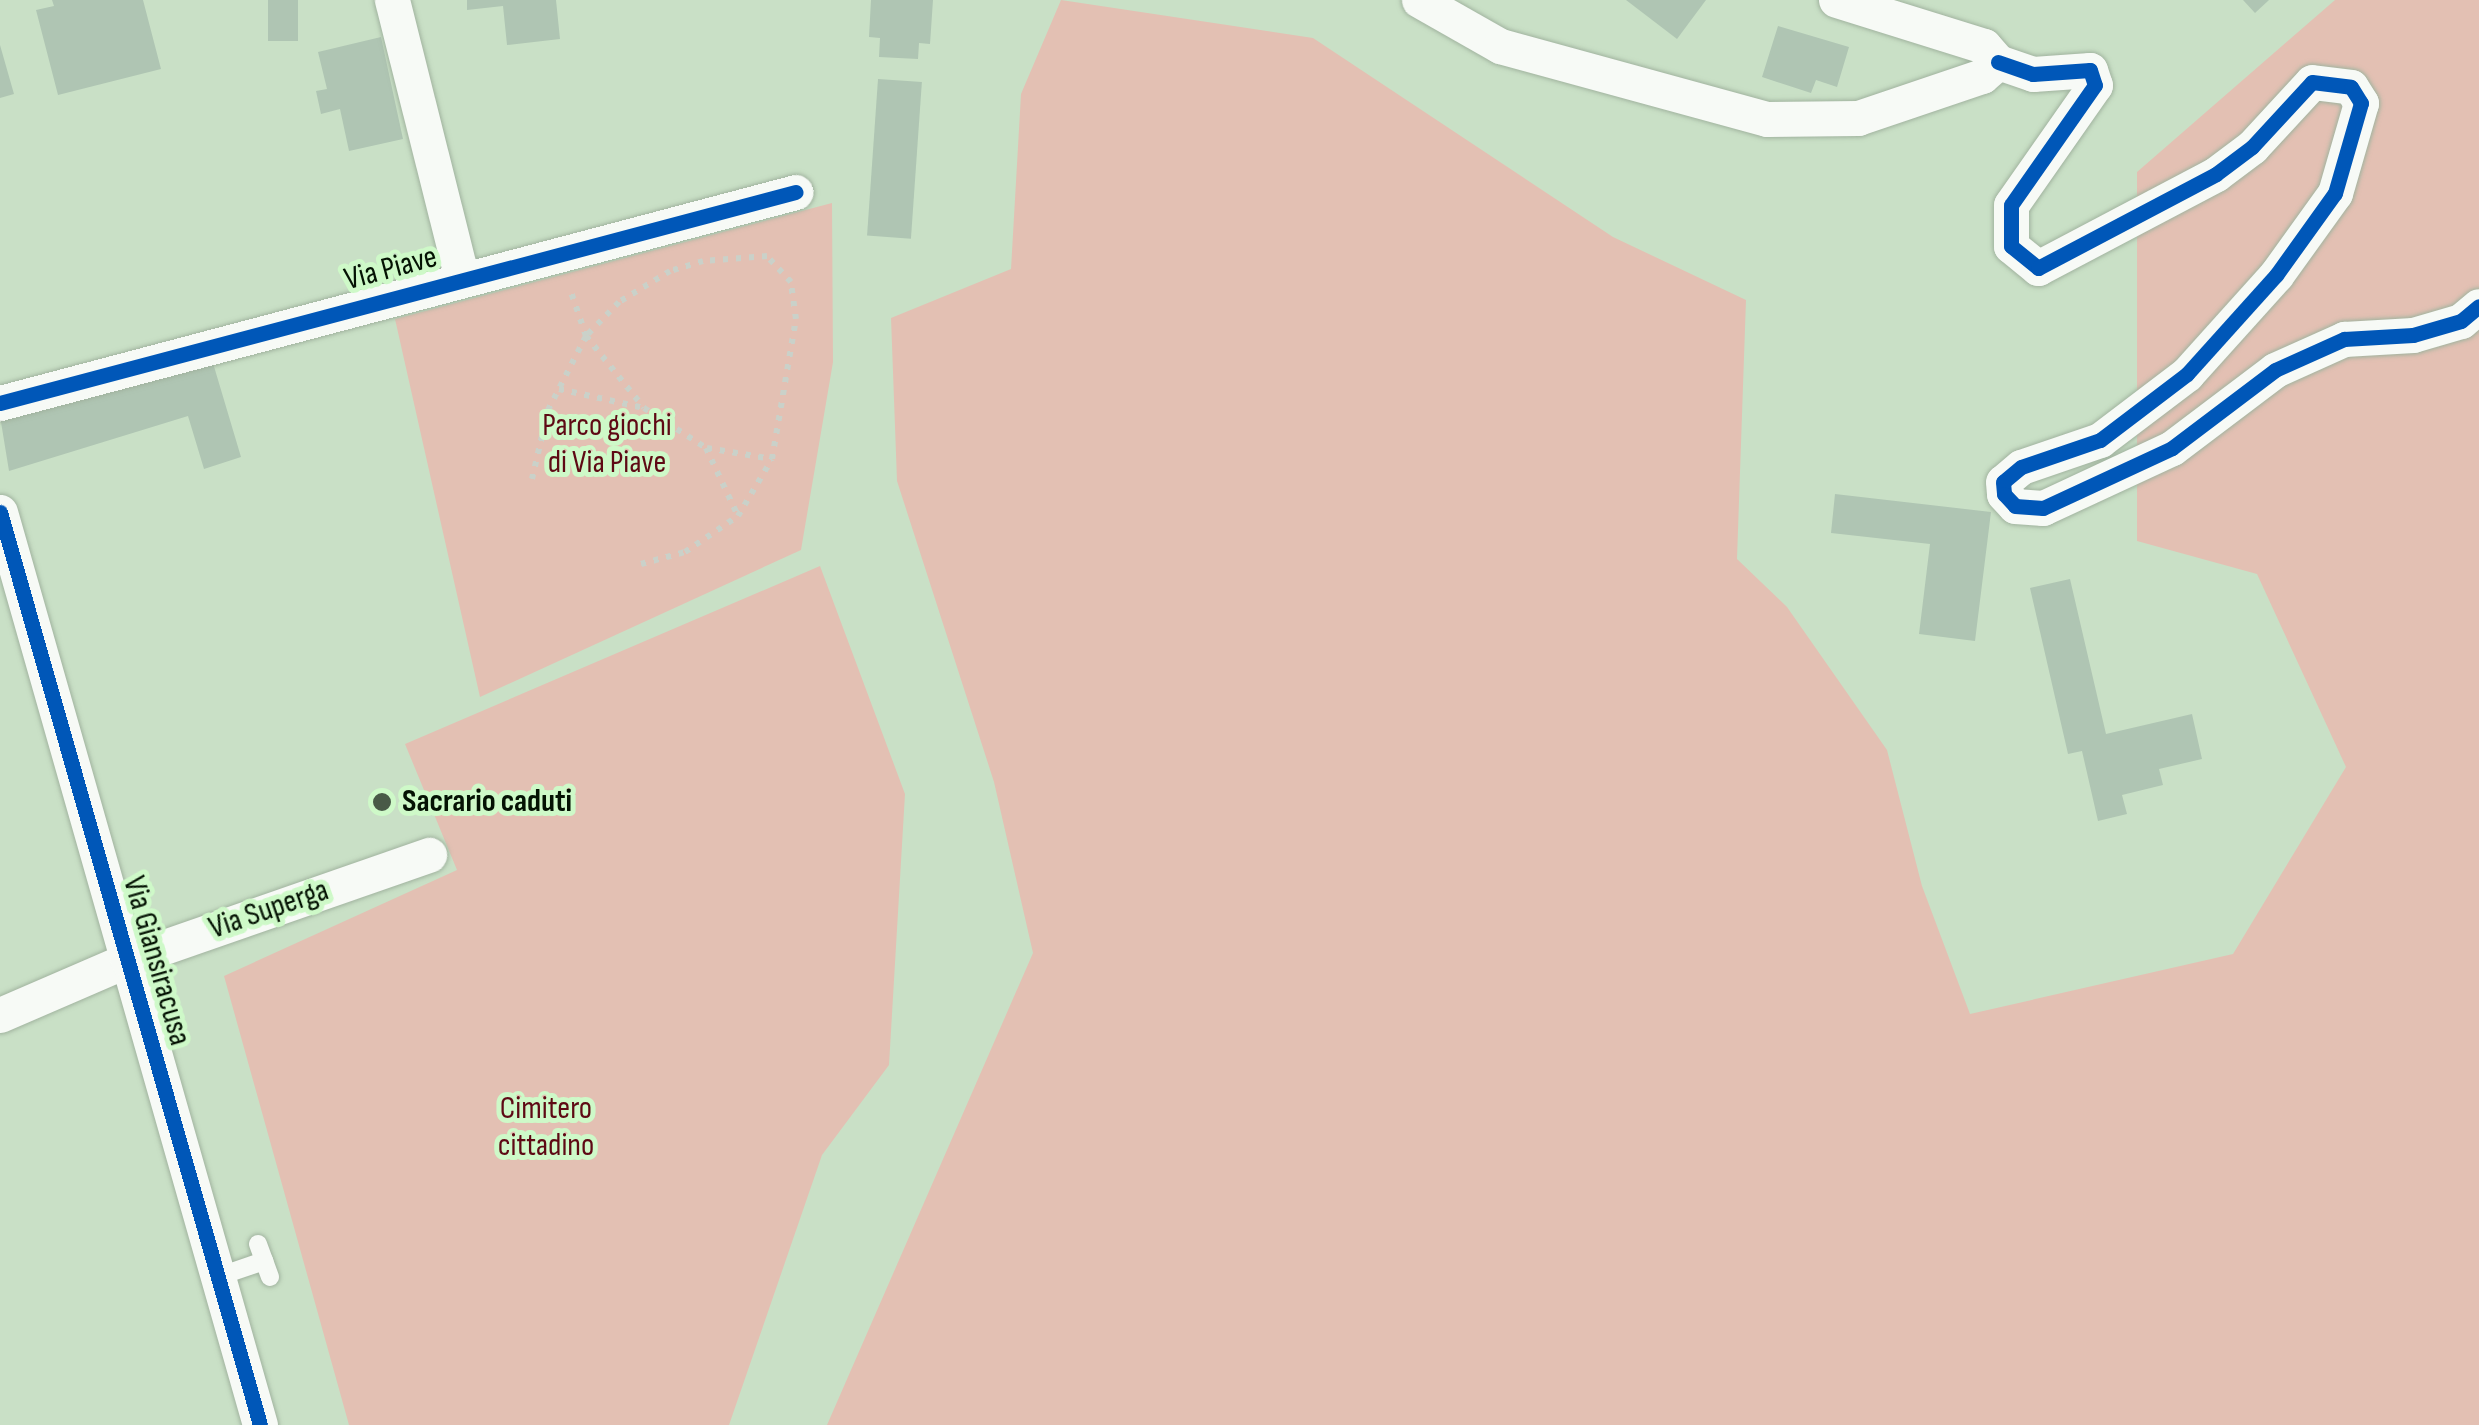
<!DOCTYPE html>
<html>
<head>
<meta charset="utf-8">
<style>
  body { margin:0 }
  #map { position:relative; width:2479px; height:1425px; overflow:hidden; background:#c9e0c6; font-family:"Sofia Sans Condensed",sans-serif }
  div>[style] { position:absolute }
  .green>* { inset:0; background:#e3c0b3 }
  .building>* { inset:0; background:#afc5b3; transform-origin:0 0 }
  .path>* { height:6px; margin-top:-3px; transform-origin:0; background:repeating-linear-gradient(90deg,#cad1c9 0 5px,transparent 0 13px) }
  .roads { filter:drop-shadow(0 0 2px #a1b39f) drop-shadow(0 0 2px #a1b39f) }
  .lane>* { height:18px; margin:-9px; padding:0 9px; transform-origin:9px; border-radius:9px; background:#f7faf6 }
  .street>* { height:35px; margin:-17.5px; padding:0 17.5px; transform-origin:17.5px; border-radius:17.5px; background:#f7faf6 }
  .cycleway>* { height:15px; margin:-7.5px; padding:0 7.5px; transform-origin:7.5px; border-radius:7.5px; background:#0057b8 }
  .dots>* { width:28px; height:28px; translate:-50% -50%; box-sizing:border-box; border:5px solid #cef9c8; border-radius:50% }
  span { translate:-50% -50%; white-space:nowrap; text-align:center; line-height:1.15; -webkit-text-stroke:10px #cef9c8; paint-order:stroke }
  .street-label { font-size:32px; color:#041203 }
  .park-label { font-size:32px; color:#5e0914 }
  .poi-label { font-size:32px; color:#041203; font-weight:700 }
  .left { translate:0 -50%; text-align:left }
</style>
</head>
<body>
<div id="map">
  <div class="green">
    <i style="clip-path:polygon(1061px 0,1313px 38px,1613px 237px,1746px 300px,1737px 559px,1787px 607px,1887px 750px,1922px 886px,1970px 1014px,2233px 954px,2346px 767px,2257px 574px,2137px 541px,2137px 172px,2335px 0,2479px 0,2479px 1425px,827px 1425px,1033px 953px,994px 782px,897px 481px,891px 318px,1011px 269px,1021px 94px)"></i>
    <i style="clip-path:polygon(832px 203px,833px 362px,801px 550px,480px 697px,395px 319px)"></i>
    <i style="clip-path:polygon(820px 566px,905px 794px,889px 1065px,822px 1155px,729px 1425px,349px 1425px,224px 976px,457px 870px,405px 744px)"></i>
  </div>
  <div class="building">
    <i style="clip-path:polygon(52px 0,143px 0,161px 69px,58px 95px,36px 10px,54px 6px)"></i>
    <i style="left:268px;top:0;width:30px;height:41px"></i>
    <i style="clip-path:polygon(467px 0,556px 0,560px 39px,507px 45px,503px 6px,467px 10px)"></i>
    <i style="clip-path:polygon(871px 0,933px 0,930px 44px,919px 43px,918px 59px,879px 57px,880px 38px,869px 37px)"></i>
    <i style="clip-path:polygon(1626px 0,1706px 0,1677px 39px)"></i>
    <i style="clip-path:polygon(2243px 0,2269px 0,2255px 13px)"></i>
    <i style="clip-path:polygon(1778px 26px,1849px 47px,1837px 87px,1816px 80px,1811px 93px,1762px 77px)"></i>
    <i style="clip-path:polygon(381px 37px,403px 139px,349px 151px,340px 109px,321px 114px,316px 91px,327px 89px,318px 52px)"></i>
    <i style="clip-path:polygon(0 45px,14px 94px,0 98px)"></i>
    <i style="left:878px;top:79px;width:44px;height:157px;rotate:4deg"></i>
    <i style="clip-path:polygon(210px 353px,241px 457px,204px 469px,188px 416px,9px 471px,0 416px)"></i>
    <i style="clip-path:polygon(1835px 494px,1991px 512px,1975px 641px,1919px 634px,1930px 544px,1831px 533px)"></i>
    <i style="clip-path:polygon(2070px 579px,2106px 734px,2192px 714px,2202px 759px,2159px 769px,2163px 785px,2122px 795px,2127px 814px,2098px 821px,2082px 751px,2068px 754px,2030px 588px)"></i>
  </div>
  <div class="path">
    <i style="left:559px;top:389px;width:87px;rotate:12.6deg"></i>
    <i style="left:644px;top:408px;width:74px;rotate:32.8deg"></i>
    <i style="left:706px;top:448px;width:75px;rotate:64.8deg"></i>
    <i style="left:707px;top:448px;width:66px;rotate:9.6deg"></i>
    <i style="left:532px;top:479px;width:71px;rotate:-76.9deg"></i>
    <i style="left:548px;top:410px;width:83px;rotate:-62.8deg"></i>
    <i style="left:586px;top:336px;width:50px;rotate:-108.8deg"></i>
    <i style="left:641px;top:564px;width:46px;rotate:-15.3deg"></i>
    <i style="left:685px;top:552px;width:64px;rotate:-34.2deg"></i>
    <i style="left:738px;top:516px;width:66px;rotate:-59.2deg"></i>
    <i style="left:772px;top:459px;width:142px;rotate:-80.3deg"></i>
    <i style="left:796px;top:319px;width:37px;rotate:-98deg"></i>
    <i style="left:791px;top:282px;width:35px;rotate:-133deg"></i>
    <i style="left:767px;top:256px;width:64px;rotate:175.5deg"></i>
    <i style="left:703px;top:261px;width:34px;rotate:163deg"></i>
    <i style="left:670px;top:271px;width:60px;rotate:148.7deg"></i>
    <i style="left:619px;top:302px;width:47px;rotate:134.1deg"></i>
    <i style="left:586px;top:336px;width:92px;rotate:51.1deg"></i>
  </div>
  <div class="roads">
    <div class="lane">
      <i style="left:258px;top:1244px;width:35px;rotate:70deg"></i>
      <i style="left:217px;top:1277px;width:50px;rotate:-18.8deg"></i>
    </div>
    <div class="street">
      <i style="left:392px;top:0;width:288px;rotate:75.9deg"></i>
      <i style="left:1419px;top:0;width:93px;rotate:29.6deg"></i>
      <i style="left:1500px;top:46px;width:277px;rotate:15.3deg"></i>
      <i style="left:1767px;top:119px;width:91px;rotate:-0.6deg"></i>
      <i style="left:1858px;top:118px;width:131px;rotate:-18.7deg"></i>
      <i style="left:1982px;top:76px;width:21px;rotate:-41deg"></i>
      <i style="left:1998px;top:62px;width:21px;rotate:-131deg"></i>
      <i style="left:1984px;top:46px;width:155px;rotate:-162.7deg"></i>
      <i style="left:1998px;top:62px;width:37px;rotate:19deg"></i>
      <i style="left:2033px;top:74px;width:57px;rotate:-4deg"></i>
      <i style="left:2090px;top:70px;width:16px;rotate:72deg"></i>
      <i style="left:2095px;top:85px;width:146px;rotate:125deg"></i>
      <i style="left:2011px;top:205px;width:41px;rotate:90deg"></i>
      <i style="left:2011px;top:246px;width:35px;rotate:39deg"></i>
      <i style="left:2038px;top:268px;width:201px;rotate:-27.8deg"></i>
      <i style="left:2216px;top:174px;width:45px;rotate:-36.9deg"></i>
      <i style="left:2252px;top:147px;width:88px;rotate:-47.3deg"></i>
      <i style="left:2312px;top:82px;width:39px;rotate:7deg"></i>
      <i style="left:2351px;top:87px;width:19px;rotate:58deg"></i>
      <i style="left:2361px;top:103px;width:94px;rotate:106.1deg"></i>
      <i style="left:2335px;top:193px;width:101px;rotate:125.7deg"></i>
      <i style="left:2276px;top:275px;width:133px;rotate:132deg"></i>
      <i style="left:2187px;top:374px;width:109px;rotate:142.8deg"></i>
      <i style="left:2100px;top:440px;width:83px;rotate:161.1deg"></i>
      <i style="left:2021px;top:467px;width:23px;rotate:140deg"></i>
      <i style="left:2003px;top:482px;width:12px;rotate:85deg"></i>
      <i style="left:2004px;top:494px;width:16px;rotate:47deg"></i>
      <i style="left:2015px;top:506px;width:28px;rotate:4deg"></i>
      <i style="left:2043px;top:508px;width:142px;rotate:-24.9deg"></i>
      <i style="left:2172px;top:448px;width:129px;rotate:-37.1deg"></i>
      <i style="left:2275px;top:370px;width:76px;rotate:-24.2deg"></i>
      <i style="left:2344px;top:339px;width:69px;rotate:-3.3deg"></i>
      <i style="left:2413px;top:335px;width:50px;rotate:-16.3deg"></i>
      <i style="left:2461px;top:321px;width:23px;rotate:-40deg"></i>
      <i style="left:0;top:403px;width:823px;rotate:-14.85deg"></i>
      <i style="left:0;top:512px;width:949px;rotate:74.1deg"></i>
      <i style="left:0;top:1015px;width:138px;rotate:-23.4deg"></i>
      <i style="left:127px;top:960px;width:320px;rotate:-19.2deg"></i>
    </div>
  </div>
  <div class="cycleway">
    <i style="left:1998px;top:62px;width:37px;rotate:19deg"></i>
    <i style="left:2033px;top:74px;width:57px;rotate:-4deg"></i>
    <i style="left:2090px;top:70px;width:16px;rotate:72deg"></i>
    <i style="left:2095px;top:85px;width:146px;rotate:125deg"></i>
    <i style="left:2011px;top:205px;width:41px;rotate:90deg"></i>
    <i style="left:2011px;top:246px;width:35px;rotate:39deg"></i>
    <i style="left:2038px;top:268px;width:201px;rotate:-27.8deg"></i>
    <i style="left:2216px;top:174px;width:45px;rotate:-36.9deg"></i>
    <i style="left:2252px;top:147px;width:88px;rotate:-47.3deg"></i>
    <i style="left:2312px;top:82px;width:39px;rotate:7deg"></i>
    <i style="left:2351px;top:87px;width:19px;rotate:58deg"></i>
    <i style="left:2361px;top:103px;width:94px;rotate:106.1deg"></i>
    <i style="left:2335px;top:193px;width:101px;rotate:125.7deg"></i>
    <i style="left:2276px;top:275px;width:133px;rotate:132deg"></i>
    <i style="left:2187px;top:374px;width:109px;rotate:142.8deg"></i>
    <i style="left:2100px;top:440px;width:83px;rotate:161.1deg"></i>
    <i style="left:2021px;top:467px;width:23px;rotate:140deg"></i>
    <i style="left:2003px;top:482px;width:12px;rotate:85deg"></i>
    <i style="left:2004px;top:494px;width:16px;rotate:47deg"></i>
    <i style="left:2015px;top:506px;width:28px;rotate:4deg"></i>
    <i style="left:2043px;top:508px;width:142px;rotate:-24.9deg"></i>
    <i style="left:2172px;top:448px;width:129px;rotate:-37.1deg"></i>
    <i style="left:2275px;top:370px;width:76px;rotate:-24.2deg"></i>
    <i style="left:2344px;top:339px;width:69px;rotate:-3.3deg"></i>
    <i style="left:2413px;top:335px;width:50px;rotate:-16.3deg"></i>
    <i style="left:2461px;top:321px;width:23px;rotate:-40deg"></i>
    <i style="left:0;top:403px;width:823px;rotate:-14.85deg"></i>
    <i style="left:0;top:512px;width:949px;rotate:74.1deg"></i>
  </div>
  <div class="dots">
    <i style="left:382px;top:802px;background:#495a47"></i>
  </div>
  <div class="street-label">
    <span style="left:391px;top:269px;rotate:-15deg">Via Piave</span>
    <span style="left:269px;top:910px;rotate:-19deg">Via Superga</span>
    <span style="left:156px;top:961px;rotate:74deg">Via Giansiracusa</span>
  </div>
  <div class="park-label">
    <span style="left:607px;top:445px">Parco giochi<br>di Via Piave</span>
    <span style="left:546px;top:1128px">Cimitero<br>cittadino</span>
  </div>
  <div class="poi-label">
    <span class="left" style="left:402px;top:802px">Sacrario caduti</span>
  </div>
</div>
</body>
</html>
